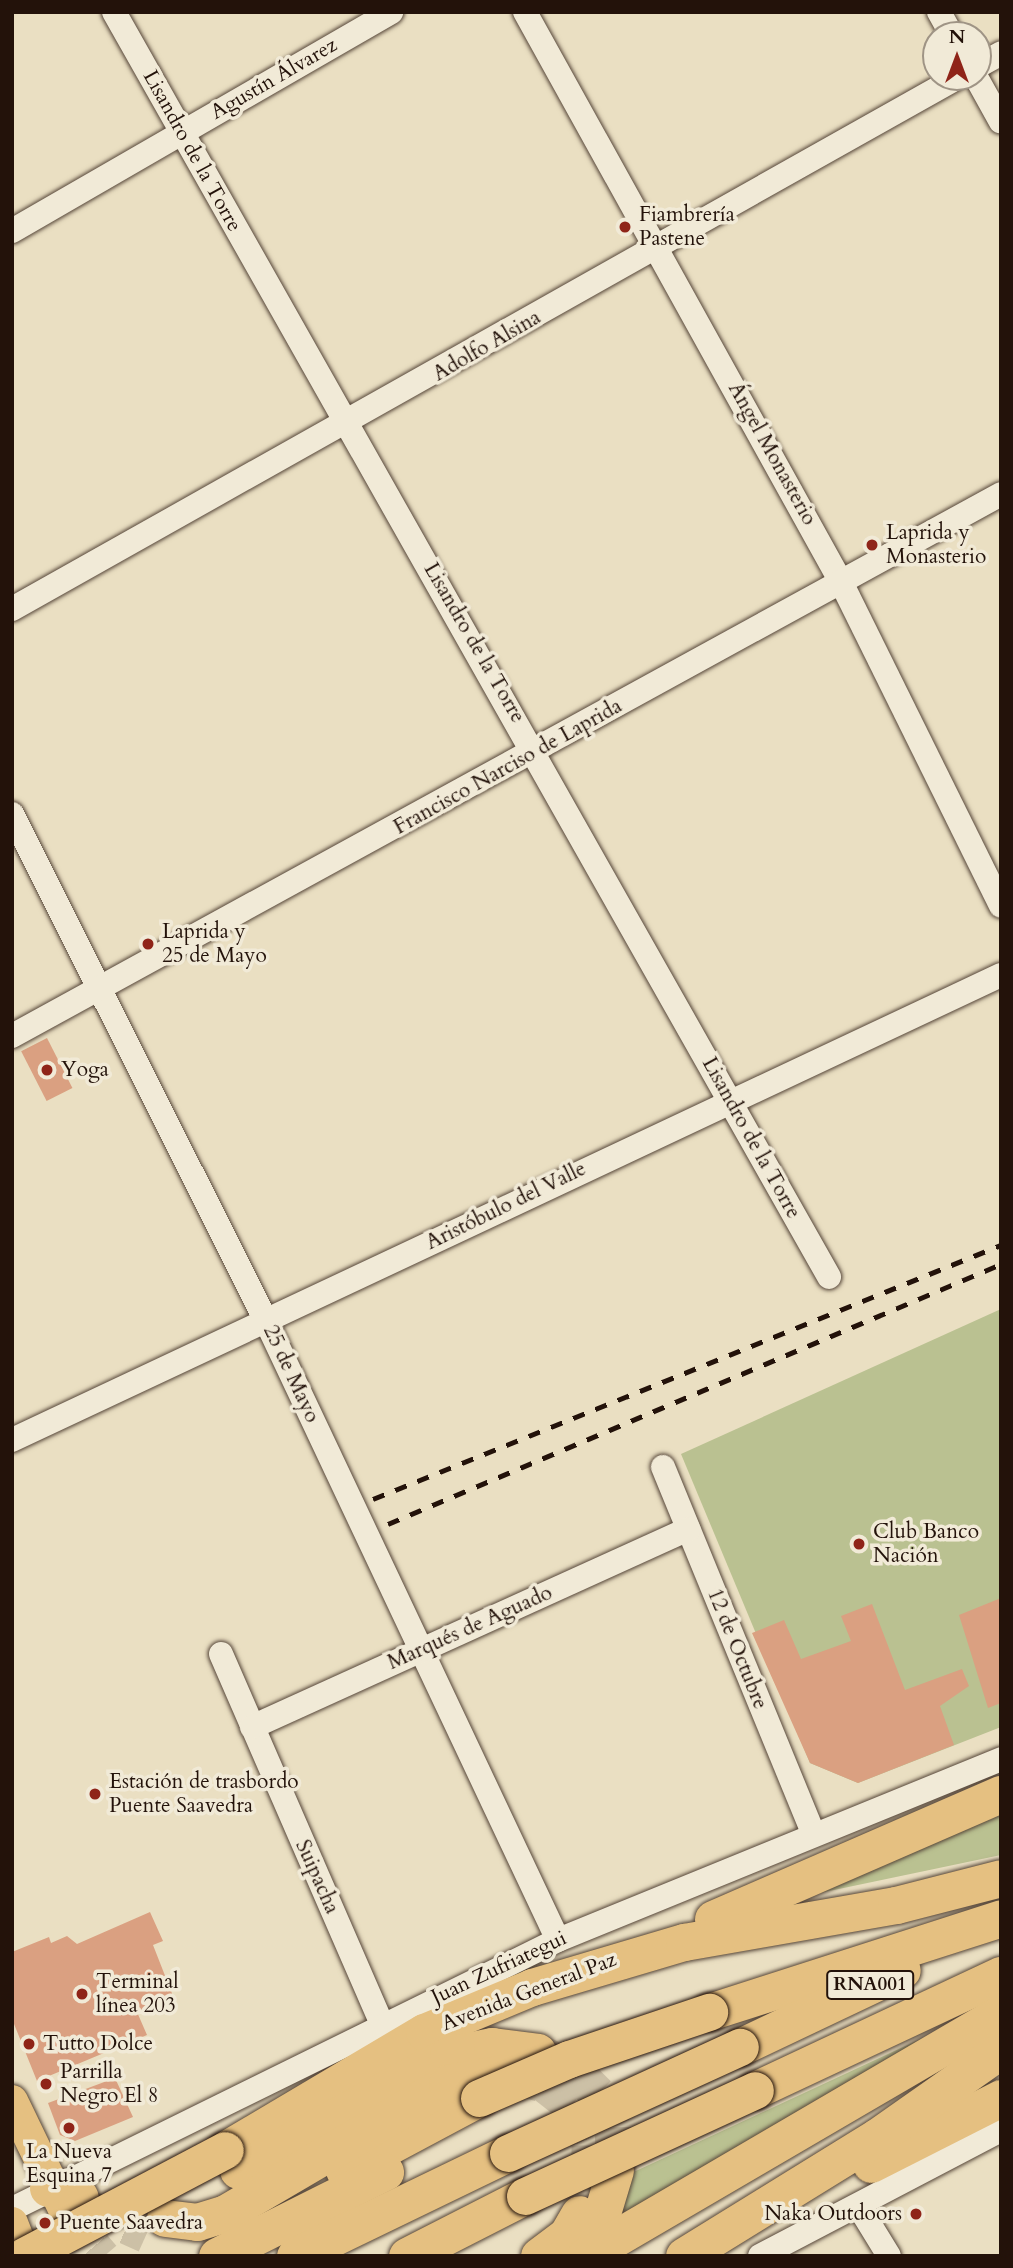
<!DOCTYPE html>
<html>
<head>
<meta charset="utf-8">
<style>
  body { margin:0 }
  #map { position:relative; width:1013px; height:2268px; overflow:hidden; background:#eadfc2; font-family:Cardo,serif }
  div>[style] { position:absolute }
  .green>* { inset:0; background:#bac191 }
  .building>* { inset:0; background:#daa081; transform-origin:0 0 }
  .major-tunnel>* { height:32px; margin-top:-16px; transform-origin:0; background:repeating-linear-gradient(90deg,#ccc0a6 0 32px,transparent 0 48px) }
  .highway-tunnel>* { height:37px; margin-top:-18.5px; transform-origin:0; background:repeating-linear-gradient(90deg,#ccc0a6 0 37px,transparent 0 55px) }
  .roads { filter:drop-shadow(0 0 2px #554538) drop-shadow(0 0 2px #554538) }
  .minor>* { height:24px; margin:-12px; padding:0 12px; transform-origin:12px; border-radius:12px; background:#f1ead7 }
  .major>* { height:32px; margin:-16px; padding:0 16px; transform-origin:16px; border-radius:16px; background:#e5c081 }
  .highway>* { height:37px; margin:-18.5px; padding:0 18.5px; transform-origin:18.5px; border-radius:18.5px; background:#e5c081 }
  .rail>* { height:5px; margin-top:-2.5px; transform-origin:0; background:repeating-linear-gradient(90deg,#23120a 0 12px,transparent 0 24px) }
  .bridges { filter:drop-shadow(0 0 2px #23120a) drop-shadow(0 0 2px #23120a) }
  .highway-bridge>* { height:37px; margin:-18.5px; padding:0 18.5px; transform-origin:18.5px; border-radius:18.5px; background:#e5c081 }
  .dots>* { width:19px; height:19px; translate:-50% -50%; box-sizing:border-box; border:4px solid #f1ead7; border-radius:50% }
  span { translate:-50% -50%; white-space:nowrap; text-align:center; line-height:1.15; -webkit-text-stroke:7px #f1ead7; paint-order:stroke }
  .shield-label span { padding:2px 5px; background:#f1ead7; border:2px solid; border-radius:5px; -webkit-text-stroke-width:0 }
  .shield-label { font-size:19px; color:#23120a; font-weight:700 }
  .street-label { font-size:21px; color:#23120a }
  .poi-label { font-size:21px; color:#23120a }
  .left { translate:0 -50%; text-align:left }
  .right { translate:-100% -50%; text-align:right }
  .frame { position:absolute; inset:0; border:14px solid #23120a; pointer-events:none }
  .north { position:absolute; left:922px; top:21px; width:70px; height:70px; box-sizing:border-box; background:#f1ead7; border:2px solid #9f9485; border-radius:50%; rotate:0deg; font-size:19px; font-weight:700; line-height:28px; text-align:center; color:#23120a }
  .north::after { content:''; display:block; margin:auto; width:24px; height:32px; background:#8f2418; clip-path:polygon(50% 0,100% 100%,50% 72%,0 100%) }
</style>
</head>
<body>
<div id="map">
  <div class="green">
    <i style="clip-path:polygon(1001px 1309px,1001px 1727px,858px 1783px,810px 1763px,681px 1454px)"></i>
    <i style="clip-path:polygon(1001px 1808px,1001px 1855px,791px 1899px)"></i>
    <i style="clip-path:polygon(944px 2028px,616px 2227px,625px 2176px)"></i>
  </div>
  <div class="building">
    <i style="left:47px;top:1038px;width:56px;height:29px;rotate:63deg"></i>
    <i style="clip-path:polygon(1001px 1598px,1001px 1703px,988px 1708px,959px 1615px)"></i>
    <i style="clip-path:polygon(872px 1604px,905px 1690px,962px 1669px,969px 1686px,940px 1706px,954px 1745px,858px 1783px,810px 1763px,752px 1633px,784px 1620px,801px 1659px,851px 1641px,841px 1616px)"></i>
    <i style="clip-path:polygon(150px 1912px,163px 1941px,153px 1945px,173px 1996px,137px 2012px,147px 2035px,37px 2081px,12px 2019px,12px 1952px,49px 1937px,51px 1943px,67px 1936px,77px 1944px)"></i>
    <i style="clip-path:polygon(115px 2078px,133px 2117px,75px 2141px,60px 2135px,48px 2103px)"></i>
  </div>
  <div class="major-tunnel">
    <i style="left:64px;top:2209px;width:62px;rotate:49.6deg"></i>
  </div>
  <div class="highway-tunnel">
    <i style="left:538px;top:2052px;width:39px;rotate:26deg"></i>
    <i style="left:573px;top:2069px;width:35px;rotate:45deg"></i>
    <i style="left:598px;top:2094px;width:36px;rotate:66deg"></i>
    <i style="left:613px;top:2127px;width:43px;rotate:87.3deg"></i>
    <i style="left:504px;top:2073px;width:42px;rotate:15deg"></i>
    <i style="left:545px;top:2084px;width:34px;rotate:38deg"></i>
    <i style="left:572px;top:2105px;width:44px;rotate:65.8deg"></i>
    <i style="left:590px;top:2145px;width:38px;rotate:90deg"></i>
    <i style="left:77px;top:2203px;width:76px;rotate:24.2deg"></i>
  </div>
  <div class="roads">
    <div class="minor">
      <i style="left:114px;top:12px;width:1453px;rotate:60.52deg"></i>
      <i style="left:525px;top:12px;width:652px;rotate:61deg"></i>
      <i style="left:841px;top:582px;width:361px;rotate:63.7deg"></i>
      <i style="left:939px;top:12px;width:26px;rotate:61deg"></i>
      <i style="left:978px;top:66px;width:26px;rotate:-29deg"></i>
      <i style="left:976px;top:77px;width:51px;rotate:60.9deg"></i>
      <i style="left:12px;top:231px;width:438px;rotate:-30deg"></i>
      <i style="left:12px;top:609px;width:1085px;rotate:-29.35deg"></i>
      <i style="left:12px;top:814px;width:567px;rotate:63.39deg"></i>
      <i style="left:266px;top:1321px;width:684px;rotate:64.75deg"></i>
      <i style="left:12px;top:1036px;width:1128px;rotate:-28.72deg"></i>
      <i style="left:12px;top:1440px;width:1093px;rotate:-25.18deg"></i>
      <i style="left:663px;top:1467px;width:393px;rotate:67.7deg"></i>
      <i style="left:221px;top:1654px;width:401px;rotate:66.5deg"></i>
      <i style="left:252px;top:1727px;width:479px;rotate:-24.4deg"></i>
      <i style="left:859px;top:2207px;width:57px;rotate:58.5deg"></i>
      <i style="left:12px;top:2209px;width:609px;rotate:-26.23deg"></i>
      <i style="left:558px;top:1940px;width:479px;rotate:-22.2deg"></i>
      <i style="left:760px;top:2256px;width:272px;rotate:-27.6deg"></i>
    </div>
    <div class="major">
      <i style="left:12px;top:2101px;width:118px;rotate:64.3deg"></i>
      <i style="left:12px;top:2223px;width:14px;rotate:69deg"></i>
    </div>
    <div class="highway">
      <i style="left:713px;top:1919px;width:314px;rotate:-23.5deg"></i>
      <i style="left:709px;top:2012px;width:307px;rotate:-17.8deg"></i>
      <i style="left:740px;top:2047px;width:179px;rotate:-25.4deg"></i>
      <i style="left:755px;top:2090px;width:272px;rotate:-25.1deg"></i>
      <i style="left:225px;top:2150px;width:231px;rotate:-30.7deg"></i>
      <i style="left:424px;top:2032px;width:117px;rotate:-22.6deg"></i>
      <i style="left:532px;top:1987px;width:159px;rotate:-16.5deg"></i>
      <i style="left:684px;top:1942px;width:215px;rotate:-9.9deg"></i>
      <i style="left:896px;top:1905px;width:108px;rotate:-14.4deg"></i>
      <i style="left:871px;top:2164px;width:146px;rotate:-26.9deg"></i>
      <i style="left:238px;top:2170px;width:239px;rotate:-28.7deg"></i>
      <i style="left:448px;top:2055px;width:45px;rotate:-11.6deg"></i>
      <i style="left:492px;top:2046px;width:46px;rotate:7.4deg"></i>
      <i style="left:344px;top:2170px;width:153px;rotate:-28.1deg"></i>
      <i style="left:48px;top:2188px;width:33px;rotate:16deg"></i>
      <i style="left:165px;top:2218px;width:32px;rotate:7deg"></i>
      <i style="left:197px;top:2222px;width:28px;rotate:-17deg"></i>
      <i style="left:224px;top:2214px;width:259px;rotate:-30.4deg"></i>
      <i style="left:447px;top:2083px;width:57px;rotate:-10.1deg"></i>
      <i style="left:573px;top:2255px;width:44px;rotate:-52.4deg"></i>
      <i style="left:600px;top:2220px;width:52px;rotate:-73.3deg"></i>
      <i style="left:217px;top:2256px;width:188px;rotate:-26.6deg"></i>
      <i style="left:295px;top:2256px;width:237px;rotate:-25.8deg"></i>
      <i style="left:407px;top:2256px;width:132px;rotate:-27deg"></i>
      <i style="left:539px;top:2256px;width:35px;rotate:-37deg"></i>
      <i style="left:567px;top:2235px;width:24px;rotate:-60deg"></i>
      <i style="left:585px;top:2256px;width:482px;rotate:-30.3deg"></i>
      <i style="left:684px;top:2256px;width:227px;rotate:-31.7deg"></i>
      <i style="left:877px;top:2137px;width:151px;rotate:-35.1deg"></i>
    </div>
  </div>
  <div class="rail">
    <i style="left:373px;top:1499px;width:677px;rotate:-22.02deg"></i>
    <i style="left:388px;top:1524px;width:666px;rotate:-22.98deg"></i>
  </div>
  <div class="bridges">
    <div class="highway-bridge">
      <i style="left:479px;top:2098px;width:98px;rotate:-23.4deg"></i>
      <i style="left:569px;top:2059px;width:148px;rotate:-18.6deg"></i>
      <i style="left:508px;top:2153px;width:255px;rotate:-24.6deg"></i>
      <i style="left:525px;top:2196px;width:253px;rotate:-24.7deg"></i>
      <i style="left:24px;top:2256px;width:227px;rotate:-27.8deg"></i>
    </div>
  </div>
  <div class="dots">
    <i style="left:625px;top:227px;background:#8f2418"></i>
    <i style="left:872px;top:545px;background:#8f2418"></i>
    <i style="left:148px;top:944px;background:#8f2418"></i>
    <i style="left:47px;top:1070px;background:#8f2418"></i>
    <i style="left:859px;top:1544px;background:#8f2418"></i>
    <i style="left:95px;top:1794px;background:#8f2418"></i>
    <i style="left:82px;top:1994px;background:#8f2418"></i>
    <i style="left:29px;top:2044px;background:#8f2418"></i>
    <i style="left:46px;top:2084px;background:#8f2418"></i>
    <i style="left:69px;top:2128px;background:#8f2418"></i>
    <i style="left:916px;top:2214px;background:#8f2418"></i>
    <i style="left:45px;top:2223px;background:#8f2418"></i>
  </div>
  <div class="shield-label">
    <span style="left:870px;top:1985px">RNA001</span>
  </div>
  <div class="street-label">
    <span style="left:274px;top:79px;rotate:-30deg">Agustín Álvarez</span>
    <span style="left:192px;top:151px;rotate:61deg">Lisandro de la Torre</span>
    <span style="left:487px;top:346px;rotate:-30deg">Adolfo Alsina</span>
    <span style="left:772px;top:454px;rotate:61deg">Ángel Monasterio</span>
    <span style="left:474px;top:643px;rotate:60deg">Lisandro de la Torre</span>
    <span style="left:508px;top:767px;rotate:-29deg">Francisco Narciso de Laprida</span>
    <span style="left:751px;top:1138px;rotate:61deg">Lisandro de la Torre</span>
    <span style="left:506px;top:1206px;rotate:-26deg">Aristóbulo del Valle</span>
    <span style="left:291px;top:1374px;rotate:65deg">25 de Mayo</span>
    <span style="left:470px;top:1628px;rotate:-24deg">Marqués de Aguado</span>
    <span style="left:737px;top:1649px;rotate:68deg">12 de Octubre</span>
    <span style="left:317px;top:1877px;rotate:66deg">Suipacha</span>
    <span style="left:499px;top:1968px;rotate:-25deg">Juan Zufriategui</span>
    <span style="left:529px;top:1992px;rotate:-21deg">Avenida General Paz</span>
  </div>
  <div class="poi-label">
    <span class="left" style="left:639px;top:227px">Fiambrería<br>Pastene</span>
    <span class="left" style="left:886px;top:545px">Laprida y<br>Monasterio</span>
    <span class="left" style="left:162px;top:944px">Laprida y<br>25 de Mayo</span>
    <span class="left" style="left:61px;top:1070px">Yoga</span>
    <span class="left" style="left:873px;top:1544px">Club Banco<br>Nación</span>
    <span class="left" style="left:109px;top:1794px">Estación de trasbordo<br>Puente Saavedra</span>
    <span class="left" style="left:96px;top:1994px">Terminal<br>línea 203</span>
    <span class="left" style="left:43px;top:2044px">Tutto Dolce</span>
    <span class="left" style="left:60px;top:2084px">Parrilla<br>Negro El 8</span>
    <span style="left:69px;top:2164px">La Nueva<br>Esquina 7</span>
    <span class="right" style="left:902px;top:2214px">Naka Outdoors</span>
    <span class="left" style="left:59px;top:2223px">Puente Saavedra</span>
  </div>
  <div class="frame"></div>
  <div class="north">N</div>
</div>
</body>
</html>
